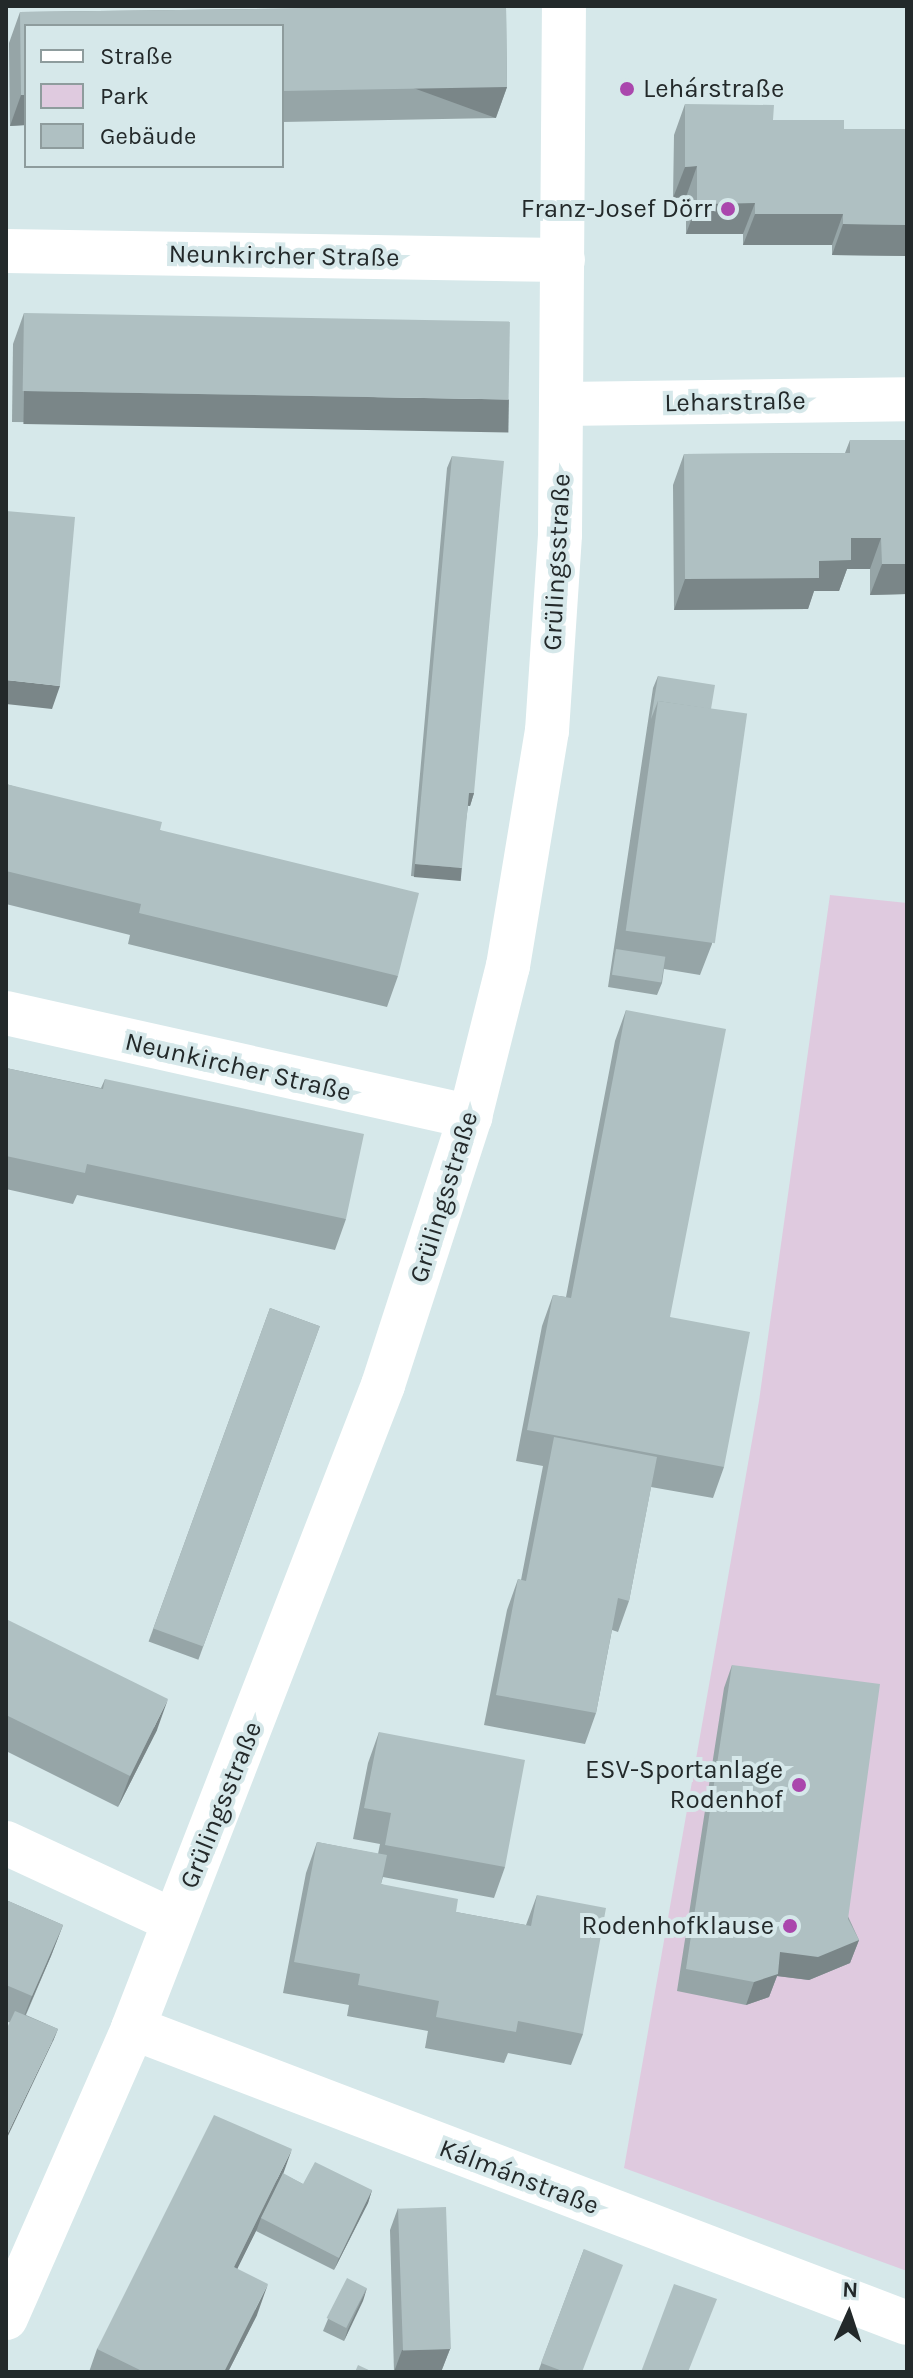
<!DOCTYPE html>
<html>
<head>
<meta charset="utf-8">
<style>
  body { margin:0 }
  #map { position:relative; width:913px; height:2378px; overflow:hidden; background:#d6e8ea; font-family:Karla,sans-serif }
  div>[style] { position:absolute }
  .green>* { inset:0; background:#dfcadf }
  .minor>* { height:44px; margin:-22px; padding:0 22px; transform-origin:22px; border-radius:22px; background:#fff }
  .wall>* { inset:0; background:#96a5a7; transform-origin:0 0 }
  .shaded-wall>* { inset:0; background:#7a8688; transform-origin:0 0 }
  .building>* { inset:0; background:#afc0c2; transform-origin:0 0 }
  .dots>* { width:22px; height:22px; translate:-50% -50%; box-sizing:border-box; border:4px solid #d6e8ea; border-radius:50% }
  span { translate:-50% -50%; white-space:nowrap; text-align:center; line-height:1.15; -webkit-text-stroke:8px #d6e8ea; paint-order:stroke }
  .poi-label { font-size:26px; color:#23292a }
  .left { translate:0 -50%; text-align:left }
  .right { translate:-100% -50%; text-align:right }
  .street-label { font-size:26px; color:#23292a }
  .frame { position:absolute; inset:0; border:8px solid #23292a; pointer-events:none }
  .legend { position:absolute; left:24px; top:24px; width:260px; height:144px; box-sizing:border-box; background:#d6e8ea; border:2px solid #8e9c9d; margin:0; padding:10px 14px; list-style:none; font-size:24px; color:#23292a }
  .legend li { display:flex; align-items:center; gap:16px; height:40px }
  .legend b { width:40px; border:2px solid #8e9c9d }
  .north { position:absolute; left:809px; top:2274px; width:80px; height:80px; -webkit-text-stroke:6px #d6e8ea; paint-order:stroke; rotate:3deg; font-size:22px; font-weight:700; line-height:32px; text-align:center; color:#23292a }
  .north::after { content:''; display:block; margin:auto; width:28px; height:36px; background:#23292a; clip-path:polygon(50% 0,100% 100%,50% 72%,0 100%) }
</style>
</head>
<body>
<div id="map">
  <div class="green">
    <i style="clip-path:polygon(830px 895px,907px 903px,907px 2271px,624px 2168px,759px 1401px)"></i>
  </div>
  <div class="minor">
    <i style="left:6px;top:251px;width:557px;rotate:0.93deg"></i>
    <i style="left:563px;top:404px;width:344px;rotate:-0.8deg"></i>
    <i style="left:6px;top:1013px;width:476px;rotate:12.6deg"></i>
    <i style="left:6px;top:1843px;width:185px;rotate:24.9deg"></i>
    <i style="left:133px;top:2028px;width:828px;rotate:20.86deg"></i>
    <i style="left:6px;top:2318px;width:317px;rotate:-66.3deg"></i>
    <i style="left:133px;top:2028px;width:690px;rotate:-68.75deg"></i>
    <i style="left:383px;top:1385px;width:282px;rotate:-72deg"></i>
    <i style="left:470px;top:1117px;width:156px;rotate:-75.9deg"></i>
    <i style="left:508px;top:966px;width:238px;rotate:-80.6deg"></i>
    <i style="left:547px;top:731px;width:197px;rotate:-86.2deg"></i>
    <i style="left:560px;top:534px;width:528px;rotate:-89.57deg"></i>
  </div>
  <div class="wall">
    <i style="clip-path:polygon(506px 6px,507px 87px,496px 118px,282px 122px,282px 26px,26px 26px,26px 125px,10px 126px,9px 43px,20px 12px)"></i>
    <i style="clip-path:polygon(685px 104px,773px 120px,844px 129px,907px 129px,907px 256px,832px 255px,832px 245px,743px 245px,743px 234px,686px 234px,686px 197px,673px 198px,674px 135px)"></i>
    <i style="clip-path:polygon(24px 313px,498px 427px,12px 422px,13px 344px)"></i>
    <i style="clip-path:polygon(850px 440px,907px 440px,907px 594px,870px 595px,870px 569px,847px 569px,839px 591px,814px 591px,808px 609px,674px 610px,673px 485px,684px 454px,845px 453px)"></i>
    <i style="clip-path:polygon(452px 456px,474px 793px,470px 806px,468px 806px,458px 880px,411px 876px,447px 468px)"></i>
    <i style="clip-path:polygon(658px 676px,711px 709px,712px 944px,700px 975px,664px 969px,662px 983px,657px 995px,608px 987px,653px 688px)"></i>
    <i style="clip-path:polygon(6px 784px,160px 830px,398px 976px,387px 1007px,128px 944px,130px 935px,6px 904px)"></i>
    <i style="clip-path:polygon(626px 1010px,670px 1317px,724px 1467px,713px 1498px,651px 1487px,629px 1601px,618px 1632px,612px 1630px,596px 1713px,585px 1744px,484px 1725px,507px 1610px,518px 1579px,521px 1580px,543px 1466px,516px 1461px,542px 1326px,553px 1295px,566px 1297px,615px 1041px)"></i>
    <i style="clip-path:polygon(6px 1068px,101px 1088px,105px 1079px,346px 1219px,335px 1250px,77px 1195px,73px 1204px,6px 1189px)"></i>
    <i style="left:270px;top:1308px;width:53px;height:355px;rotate:20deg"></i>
    <i style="clip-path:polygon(6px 1619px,157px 1730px,118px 1807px,6px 1751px)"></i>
    <i style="clip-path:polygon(732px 1665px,859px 1940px,850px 1963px,809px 1980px,777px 1976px,769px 1997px,746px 2005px,677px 1991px,724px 1688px)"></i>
    <i style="clip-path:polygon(379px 1732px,505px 1867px,494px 1898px,383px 1877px,381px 1884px,456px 1912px,526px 1925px,537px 1895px,583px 2034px,571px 2065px,508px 2053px,504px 2063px,425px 2048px,428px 2031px,347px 2016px,349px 2005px,283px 1993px,306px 1873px,317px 1842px,378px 1854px,380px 1844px,353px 1839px,368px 1763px)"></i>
    <i style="clip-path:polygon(6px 1900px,63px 1925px,51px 1956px,26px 2015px,58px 2029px,53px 2041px,6px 2021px)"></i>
    <i style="clip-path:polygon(283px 2174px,303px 2184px,372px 2190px,368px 2203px,334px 2270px,256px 2231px,257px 2229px,237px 2268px,257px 2315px,228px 2372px,89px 2372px,97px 2349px)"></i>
    <i style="clip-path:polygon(398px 2208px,450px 2349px,441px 2372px,394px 2372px,390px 2230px)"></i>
    <i style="clip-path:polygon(584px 2249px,582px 2372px,538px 2372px)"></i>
    <i style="clip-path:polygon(367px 2288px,344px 2341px,323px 2331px,328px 2319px)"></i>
  </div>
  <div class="shaded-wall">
    <i style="left:507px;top:87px;width:33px;height:225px;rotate:110deg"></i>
    <i style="clip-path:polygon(21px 95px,26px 95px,26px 125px,10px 126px)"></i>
    <i style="clip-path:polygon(697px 166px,686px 197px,673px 198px,685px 167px)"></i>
    <i style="clip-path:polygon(755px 203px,743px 234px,686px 234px,697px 204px)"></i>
    <i style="clip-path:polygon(755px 214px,843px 214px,832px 245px,743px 245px)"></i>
    <i style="clip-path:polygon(843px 224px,907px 225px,907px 256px,832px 255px)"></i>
    <i style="left:24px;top:391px;width:485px;height:33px;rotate:1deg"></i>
    <i style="clip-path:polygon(851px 538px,881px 538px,870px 569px,847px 569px,839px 591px,814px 591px,808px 609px,674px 610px,685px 579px,819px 561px)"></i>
    <i style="clip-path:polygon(882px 564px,907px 564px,907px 594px,870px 595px)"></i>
    <i style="clip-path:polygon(6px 680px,60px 686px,52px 709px,6px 704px)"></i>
    <i style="clip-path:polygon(469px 793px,474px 793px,470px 806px,464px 805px)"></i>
    <i style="left:415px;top:864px;width:47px;height:13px;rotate:5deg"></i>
    <i style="clip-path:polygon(168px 1699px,157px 1730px,118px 1807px,130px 1776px)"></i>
    <i style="clip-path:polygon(63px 1925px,51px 1956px,20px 2027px,32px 1996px)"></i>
    <i style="clip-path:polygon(859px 1940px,850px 1963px,809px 1980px,777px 1976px,769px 1997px,746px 2005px,754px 1982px,780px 1952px)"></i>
    <i style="clip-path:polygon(58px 2029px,53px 2041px,6px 2140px,6px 2137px)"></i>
    <i style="clip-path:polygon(292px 2149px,281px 2180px,261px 2218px,257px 2229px,223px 2298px,234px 2267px)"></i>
    <i style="clip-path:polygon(372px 2190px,368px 2203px,334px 2270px,339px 2258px)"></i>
    <i style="clip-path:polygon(268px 2284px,257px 2315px,228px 2372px,224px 2372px)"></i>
    <i style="clip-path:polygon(367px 2288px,363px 2301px,344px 2341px,348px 2329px)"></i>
    <i style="clip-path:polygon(450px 2349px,441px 2372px,394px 2372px,402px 2350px)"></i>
  </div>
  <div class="building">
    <i style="clip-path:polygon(506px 6px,507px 87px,282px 91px,282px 26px,26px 26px,26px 95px,21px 95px,20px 12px)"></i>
    <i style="clip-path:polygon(685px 104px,774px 105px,773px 120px,844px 120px,844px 129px,907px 129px,907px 225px,843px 224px,843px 214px,755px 214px,755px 203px,697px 204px,697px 166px,685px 167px)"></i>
    <i style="left:24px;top:313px;width:486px;height:78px;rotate:1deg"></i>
    <i style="clip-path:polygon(850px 440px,907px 440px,907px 564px,882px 564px,881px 538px,851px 538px,851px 560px,819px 561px,819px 578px,685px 579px,684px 454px,850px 453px)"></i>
    <i style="clip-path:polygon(452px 456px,504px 461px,474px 793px,469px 793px,462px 868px,415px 864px)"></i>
    <i style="clip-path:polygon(6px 511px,75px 517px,60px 686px,6px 680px)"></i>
    <i style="clip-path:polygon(658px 676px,715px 685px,711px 709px,658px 701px,651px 719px)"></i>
    <i style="left:658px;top:701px;width:90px;height:232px;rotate:8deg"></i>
    <i style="clip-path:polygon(6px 784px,162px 822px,160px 830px,419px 893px,398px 976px,139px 913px,141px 904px,6px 871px)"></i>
    <i style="left:616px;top:949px;width:50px;height:26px;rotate:9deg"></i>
    <i style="clip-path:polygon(626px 1010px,726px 1029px,670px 1317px,750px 1332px,724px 1467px,527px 1430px,553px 1295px,571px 1298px)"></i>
    <i style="clip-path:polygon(6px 1068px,103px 1089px,105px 1079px,364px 1134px,346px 1219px,87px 1164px,85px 1173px,6px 1156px)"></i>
    <i style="left:270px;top:1308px;width:53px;height:341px;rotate:20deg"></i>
    <i style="clip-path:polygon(554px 1437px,657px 1457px,629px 1601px,618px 1598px,596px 1713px,496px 1695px,518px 1579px,526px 1581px)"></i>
    <i style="clip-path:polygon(6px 1619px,168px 1699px,130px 1776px,6px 1715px)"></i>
    <i style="clip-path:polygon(732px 1665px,880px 1684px,848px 1919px,859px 1940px,818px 1957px,780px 1952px,778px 1974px,754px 1982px,686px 1969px)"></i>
    <i style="clip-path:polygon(379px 1732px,525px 1760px,505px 1867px,385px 1845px,391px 1813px,364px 1808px)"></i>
    <i style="clip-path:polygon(317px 1842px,387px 1855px,381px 1884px,458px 1899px,456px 1912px,531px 1926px,537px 1895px,606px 1908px,583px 2034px,518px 2021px,516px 2032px,436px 2017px,439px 2001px,358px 1985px,360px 1974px,294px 1962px)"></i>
    <i style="clip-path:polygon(6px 1900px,63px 1925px,32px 1996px,6px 1985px)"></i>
    <i style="clip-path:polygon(15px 2011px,58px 2029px,6px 2137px,6px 2030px)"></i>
    <i style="clip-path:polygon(214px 2115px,292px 2149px,234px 2267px,268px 2284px,224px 2372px,144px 2372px,97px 2349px)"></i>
    <i style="clip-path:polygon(315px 2162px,372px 2190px,339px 2258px,261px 2218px,283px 2173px,303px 2184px)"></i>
    <i style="left:446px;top:2207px;width:142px;height:48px;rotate:88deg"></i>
    <i style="clip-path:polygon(584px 2249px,623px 2265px,582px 2372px,565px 2372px,541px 2363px)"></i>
    <i style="left:347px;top:2278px;width:22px;height:45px;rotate:27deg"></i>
    <i style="clip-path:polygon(674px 2284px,717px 2299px,688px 2372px,641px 2372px)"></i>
    <i style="clip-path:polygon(358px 2365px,373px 2372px,355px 2372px)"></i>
  </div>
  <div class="dots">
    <i style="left:627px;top:89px;background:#aa47ad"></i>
    <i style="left:728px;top:209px;background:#aa47ad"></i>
    <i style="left:799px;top:1785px;background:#aa47ad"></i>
    <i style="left:790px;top:1926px;background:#aa47ad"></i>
  </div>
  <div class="poi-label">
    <span class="left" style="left:643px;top:89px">Lehárstraße</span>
    <span class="right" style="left:712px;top:209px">Franz-Josef Dörr</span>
    <span class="right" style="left:783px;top:1785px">ESV-Sportanlage<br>Rodenhof</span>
    <span class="right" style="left:774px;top:1926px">Rodenhofklause</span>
  </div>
  <div class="street-label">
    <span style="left:284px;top:256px;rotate:1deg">Neunkircher Straße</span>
    <span style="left:735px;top:402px;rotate:-1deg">Leharstraße</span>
    <span style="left:557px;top:562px;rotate:-87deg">Grülingsstraße</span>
    <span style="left:238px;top:1067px;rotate:13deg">Neunkircher Straße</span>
    <span style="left:444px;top:1197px;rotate:-73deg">Grülingsstraße</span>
    <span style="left:221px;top:1805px;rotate:-68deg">Grülingsstraße</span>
    <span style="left:519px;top:2177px;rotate:21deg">Kálmánstraße</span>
  </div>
  <div class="frame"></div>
  <ul class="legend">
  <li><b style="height:10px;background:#fff"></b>Straße</li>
  <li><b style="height:22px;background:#dfcadf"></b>Park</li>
  <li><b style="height:22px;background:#afc0c2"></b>Gebäude</li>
  </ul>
  <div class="north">N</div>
</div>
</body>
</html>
